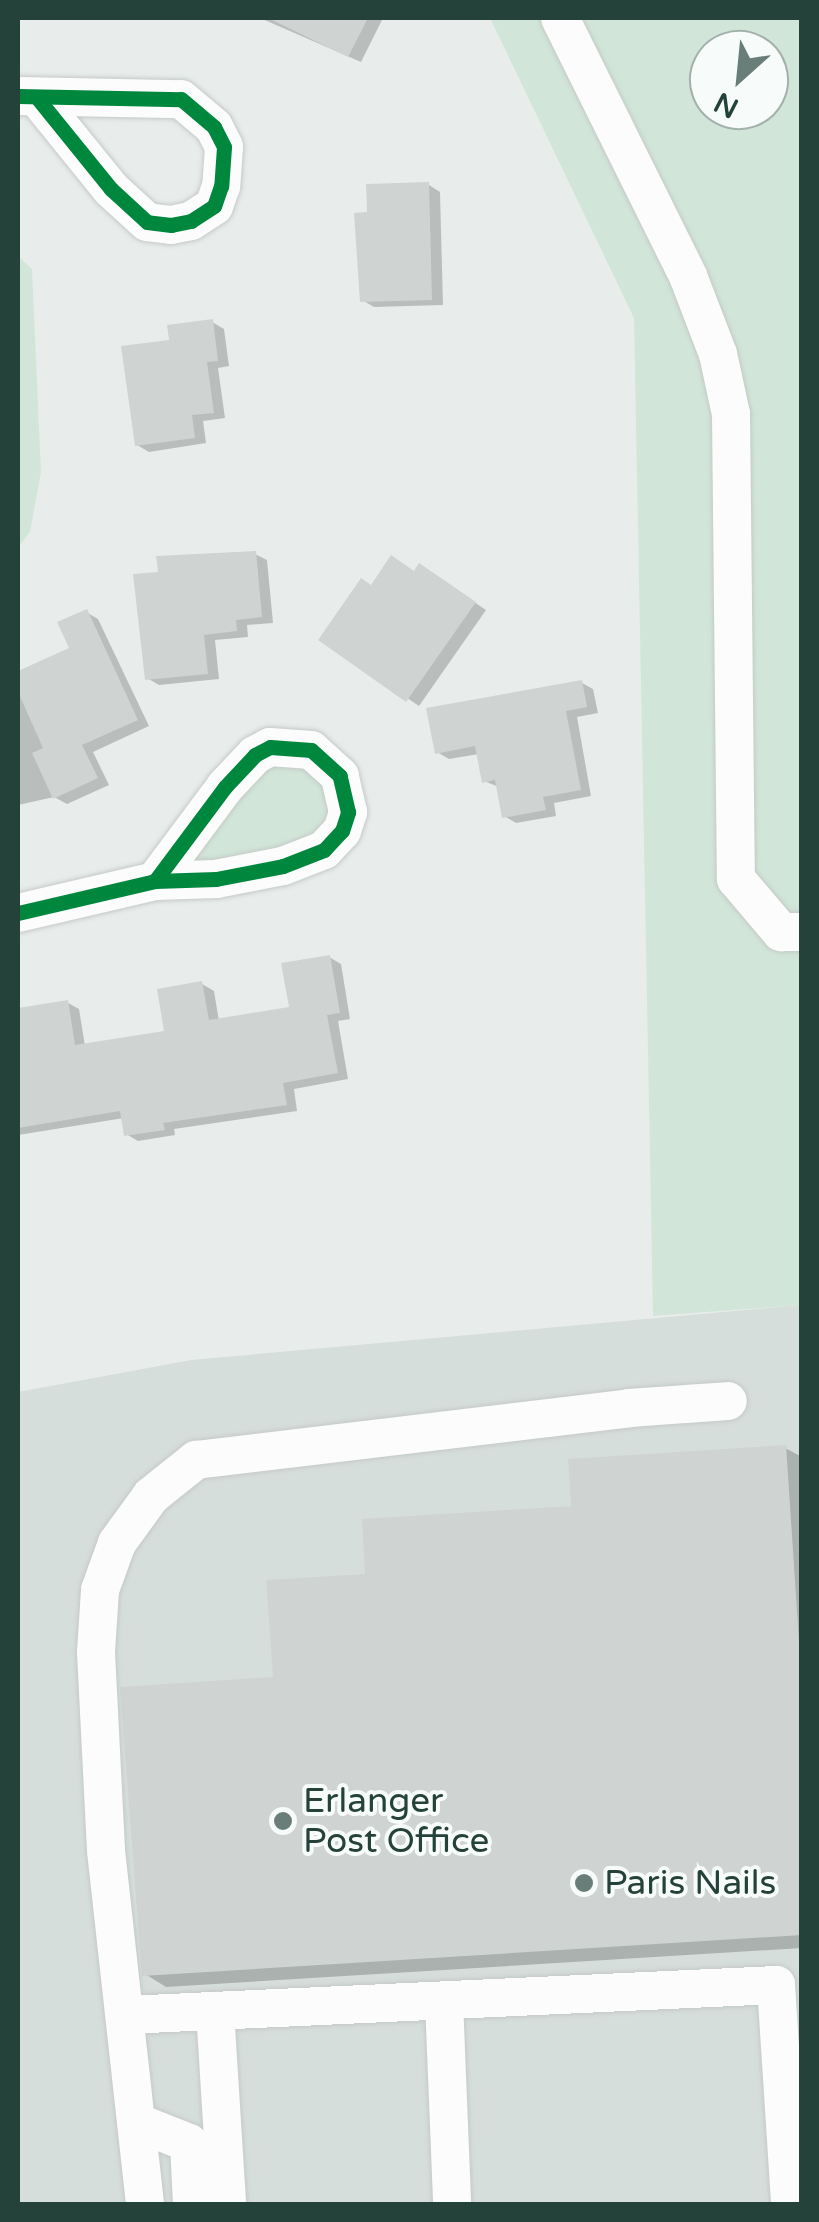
<!DOCTYPE html>
<html>
<head>
<meta charset="utf-8">
<style>
  body { margin:0 }
  #map { position:relative; width:819px; height:2222px; overflow:hidden; background:#e8edeb; font-family:"Varela Round",sans-serif }
  div>[style] { position:absolute }
  .built>* { inset:0; background:#d6dedb }
  .green>* { inset:0; background:#d1e6d8 }
  .shadow>* { inset:0; background:#0003 }
  .building>* { inset:0; background:#cfd4d2 }
  .roads { filter:drop-shadow(0 0 2px #c5cac8) drop-shadow(0 0 2px #c5cac8) }
  .minor>* { height:38px; margin:-19px; padding:0 19px; transform-origin:19px; border-radius:19px; background:#fcfcfc }
  .cycleway>* { height:15px; margin:-7.5px; padding:0 7.5px; transform-origin:7.5px; border-radius:7.5px; background:#00873e }
  .dots>* { width:28px; height:28px; translate:-50% -50%; box-sizing:border-box; border:5px solid #f7fbf9; border-radius:50% }
  span { translate:-50% -50%; white-space:nowrap; text-align:center; line-height:1.15; -webkit-text-stroke:8px #f7fbf9; paint-order:stroke }
  .poi-label { font-size:35px; color:#24423a }
  .left { translate:0 -50%; text-align:left }
  .frame { position:absolute; inset:0; border:20px solid #24423a; pointer-events:none }
  .north { position:absolute; left:689px; top:30px; width:100px; height:100px; box-sizing:border-box; background:#f7fbf9; border:2px solid #a3b1ad; border-radius:50%; rotate:207deg; font-size:28px; font-weight:700; line-height:40px; text-align:center; color:#24423a }
  .north::after { content:''; display:block; margin:auto; width:35px; height:45px; background:#697e78; clip-path:polygon(50% 0,100% 100%,50% 72%,0 100%) }
</style>
</head>
<body>
<div id="map">
  <div class="built">
    <i style="clip-path:polygon(801px 1305px,801px 2204px,18px 2204px,18px 1392px,191px 1360px)"></i>
  </div>
  <div class="green">
    <i style="clip-path:polygon(evenodd,490px 18px,801px 18px,801px 1305px,653px 1316px,634px 318px,490px 18px,709px 50px,769px 50px,769px 110px,709px 110px,709px 50px)"></i>
    <i style="clip-path:polygon(18px 256px,32px 269px,41px 472px,30px 532px,18px 547px)"></i>
    <i style="clip-path:polygon(301px 764px,328px 791px,329px 816px,311px 844px,185px 871px,255px 777px,272px 765px)"></i>
  </div>
  <div class="shadow">
    <i style="clip-path:polygon(260px 18px,383px 18px,361px 62px)"></i>
    <i style="clip-path:polygon(429px 185px,440px 192px,443px 305px,374px 307px,362px 300px,369px 215px)"></i>
    <i style="clip-path:polygon(212px 322px,224px 329px,229px 366px,218px 368px,225px 418px,203px 421px,206px 443px,149px 452px,137px 445px,171px 342px)"></i>
    <i style="clip-path:polygon(255px 554px,267px 560px,273px 623px,247px 625px,248px 637px,215px 640px,219px 679px,159px 685px,147px 678px,160px 574px)"></i>
    <i style="clip-path:polygon(415px 573px,431px 573px,486px 610px,419px 706px,321px 640px,372px 588px)"></i>
    <i style="clip-path:polygon(86px 612px,98px 619px,149px 726px,93px 752px,109px 785px,67px 804px,54px 797px,18px 805px,18px 674px,73px 649px)"></i>
    <i style="clip-path:polygon(582px 683px,593px 689px,598px 713px,577px 717px,591px 796px,554px 803px,556px 816px,516px 823px,504px 816px,499px 787px,484px 781px,479px 754px,449px 759px,437px 752px)"></i>
    <i style="clip-path:polygon(329px 957px,341px 964px,350px 1019px,338px 1021px,348px 1079px,294px 1089px,297px 1111px,174px 1129px,175px 1135px,138px 1141px,126px 1134px,124px 1118px,18px 1135px,18px 1053px,23px 1053px,18px 1011px,68px 1003px,79px 1009px,85px 1046px,167px 1033px,202px 984px,214px 991px,219px 1021px,292px 1009px)"></i>
    <i style="clip-path:polygon(785px 1448px,802px 1457px,802px 1948px,166px 1987px,145px 1974px,275px 1680px,573px 1508px)"></i>
  </div>
  <div class="building">
    <i style="clip-path:polygon(268px 18px,368px 18px,348px 57px)"></i>
    <i style="clip-path:polygon(429px 182px,432px 300px,360px 302px,354px 213px,367px 212px,366px 184px)"></i>
    <i style="clip-path:polygon(213px 319px,218px 361px,207px 362px,214px 413px,192px 415px,195px 438px,135px 446px,121px 346px,169px 340px,167px 325px)"></i>
    <i style="clip-path:polygon(256px 551px,262px 617px,236px 620px,237px 631px,204px 635px,208px 674px,145px 680px,133px 574px,158px 572px,156px 556px)"></i>
    <i style="clip-path:polygon(391px 555px,414px 571px,419px 563px,476px 602px,406px 702px,318px 640px,361px 578px,371px 585px)"></i>
    <i style="clip-path:polygon(87px 609px,138px 720px,82px 745px,98px 778px,53px 799px,32px 753px,43px 748px,18px 692px,18px 671px,69px 648px,57px 622px)"></i>
    <i style="clip-path:polygon(582px 680px,587px 707px,566px 711px,581px 790px,543px 797px,546px 810px,502px 818px,495px 780px,482px 783px,475px 746px,435px 754px,426px 708px)"></i>
    <i style="clip-path:polygon(330px 955px,340px 1013px,327px 1015px,338px 1073px,283px 1083px,287px 1105px,163px 1123px,165px 1130px,124px 1136px,120px 1111px,18px 1128px,18px 1008px,68px 1000px,75px 1045px,164px 1031px,157px 989px,202px 981px,209px 1020px,289px 1007px,281px 963px)"></i>
    <i style="clip-path:polygon(786px 1445px,802px 1686px,802px 1935px,142px 1976px,120px 1687px,273px 1677px,266px 1580px,365px 1574px,362px 1519px,571px 1506px,568px 1459px)"></i>
  </div>
  <div class="roads">
    <div class="minor">
      <i style="left:560px;top:18px;width:288px;rotate:63.6deg"></i>
      <i style="left:688px;top:276px;width:84px;rotate:69deg"></i>
      <i style="left:718px;top:354px;width:61px;rotate:77.8deg"></i>
      <i style="left:731px;top:414px;width:465px;rotate:89.4deg"></i>
      <i style="left:736px;top:879px;width:70px;rotate:49.7deg"></i>
      <i style="left:781px;top:932px;width:21px"></i>
      <i style="left:18px;top:96px;width:163px;rotate:1.1deg"></i>
      <i style="left:181px;top:99px;width:43px;rotate:40.3deg"></i>
      <i style="left:214px;top:127px;width:22px;rotate:63deg"></i>
      <i style="left:224px;top:147px;width:39px;rotate:94deg"></i>
      <i style="left:221px;top:186px;width:21px;rotate:109deg"></i>
      <i style="left:214px;top:206px;width:27px;rotate:147deg"></i>
      <i style="left:191px;top:221px;width:20px;rotate:169deg"></i>
      <i style="left:171px;top:225px;width:24px;rotate:-173deg"></i>
      <i style="left:147px;top:222px;width:49px;rotate:-137.5deg"></i>
      <i style="left:111px;top:189px;width:116px;rotate:-129deg"></i>
      <i style="left:18px;top:913px;width:141px;rotate:-13.1deg"></i>
      <i style="left:155px;top:881px;width:61px;rotate:-1.9deg"></i>
      <i style="left:216px;top:879px;width:68px;rotate:-11deg"></i>
      <i style="left:283px;top:866px;width:44px;rotate:-21.3deg"></i>
      <i style="left:324px;top:850px;width:26px;rotate:-47deg"></i>
      <i style="left:342px;top:831px;width:20px;rotate:-72deg"></i>
      <i style="left:348px;top:812px;width:37px;rotate:-103deg"></i>
      <i style="left:340px;top:776px;width:39px;rotate:-138deg"></i>
      <i style="left:311px;top:750px;width:41px;rotate:-175.8deg"></i>
      <i style="left:270px;top:747px;width:17px;rotate:152deg"></i>
      <i style="left:255px;top:755px;width:44px;rotate:133.2deg"></i>
      <i style="left:225px;top:787px;width:117px;rotate:126.7deg"></i>
      <i style="left:444px;top:2001px;width:203px;rotate:87.7deg"></i>
      <i style="left:215px;top:2011px;width:193px;rotate:86.4deg"></i>
      <i style="left:126px;top:2015px;width:651px;rotate:-2.64deg"></i>
      <i style="left:776px;top:1985px;width:219px;rotate:86.3deg"></i>
      <i style="left:136px;top:2122px;width:57px;rotate:21.6deg"></i>
      <i style="left:189px;top:2143px;width:61px;rotate:87.2deg"></i>
      <i style="left:145px;top:2204px;width:356px;rotate:-96.3deg"></i>
      <i style="left:106px;top:1850px;width:198px;rotate:-92.9deg"></i>
      <i style="left:96px;top:1652px;width:62px;rotate:-86.3deg"></i>
      <i style="left:100px;top:1590px;width:50px;rotate:-70.1deg"></i>
      <i style="left:117px;top:1543px;width:58px;rotate:-54.1deg"></i>
      <i style="left:151px;top:1496px;width:58px;rotate:-38.7deg"></i>
      <i style="left:196px;top:1460px;width:436px;rotate:-6.8deg"></i>
      <i style="left:629px;top:1408px;width:99px;rotate:-4deg"></i>
    </div>
  </div>
  <div class="cycleway">
    <i style="left:18px;top:96px;width:163px;rotate:1.1deg"></i>
    <i style="left:181px;top:99px;width:43px;rotate:40.3deg"></i>
    <i style="left:214px;top:127px;width:22px;rotate:63deg"></i>
    <i style="left:224px;top:147px;width:39px;rotate:94deg"></i>
    <i style="left:221px;top:186px;width:21px;rotate:109deg"></i>
    <i style="left:214px;top:206px;width:27px;rotate:147deg"></i>
    <i style="left:191px;top:221px;width:20px;rotate:169deg"></i>
    <i style="left:171px;top:225px;width:24px;rotate:-173deg"></i>
    <i style="left:147px;top:222px;width:49px;rotate:-137.5deg"></i>
    <i style="left:111px;top:189px;width:116px;rotate:-129deg"></i>
    <i style="left:18px;top:913px;width:141px;rotate:-13.1deg"></i>
    <i style="left:155px;top:881px;width:61px;rotate:-1.9deg"></i>
    <i style="left:216px;top:879px;width:68px;rotate:-11deg"></i>
    <i style="left:283px;top:866px;width:44px;rotate:-21.3deg"></i>
    <i style="left:324px;top:850px;width:26px;rotate:-47deg"></i>
    <i style="left:342px;top:831px;width:20px;rotate:-72deg"></i>
    <i style="left:348px;top:812px;width:37px;rotate:-103deg"></i>
    <i style="left:340px;top:776px;width:39px;rotate:-138deg"></i>
    <i style="left:311px;top:750px;width:41px;rotate:-175.8deg"></i>
    <i style="left:270px;top:747px;width:17px;rotate:152deg"></i>
    <i style="left:255px;top:755px;width:44px;rotate:133.2deg"></i>
    <i style="left:225px;top:787px;width:117px;rotate:126.7deg"></i>
  </div>
  <div class="dots">
    <i style="left:283px;top:1821px;background:#697e78"></i>
    <i style="left:584px;top:1883px;background:#697e78"></i>
  </div>
  <div class="poi-label">
    <span class="left" style="left:303px;top:1821px">Erlanger<br>Post Office</span>
    <span class="left" style="left:604px;top:1883px">Paris Nails</span>
  </div>
  <div class="frame"></div>
  <div class="north">N</div>
</div>
</body>
</html>
